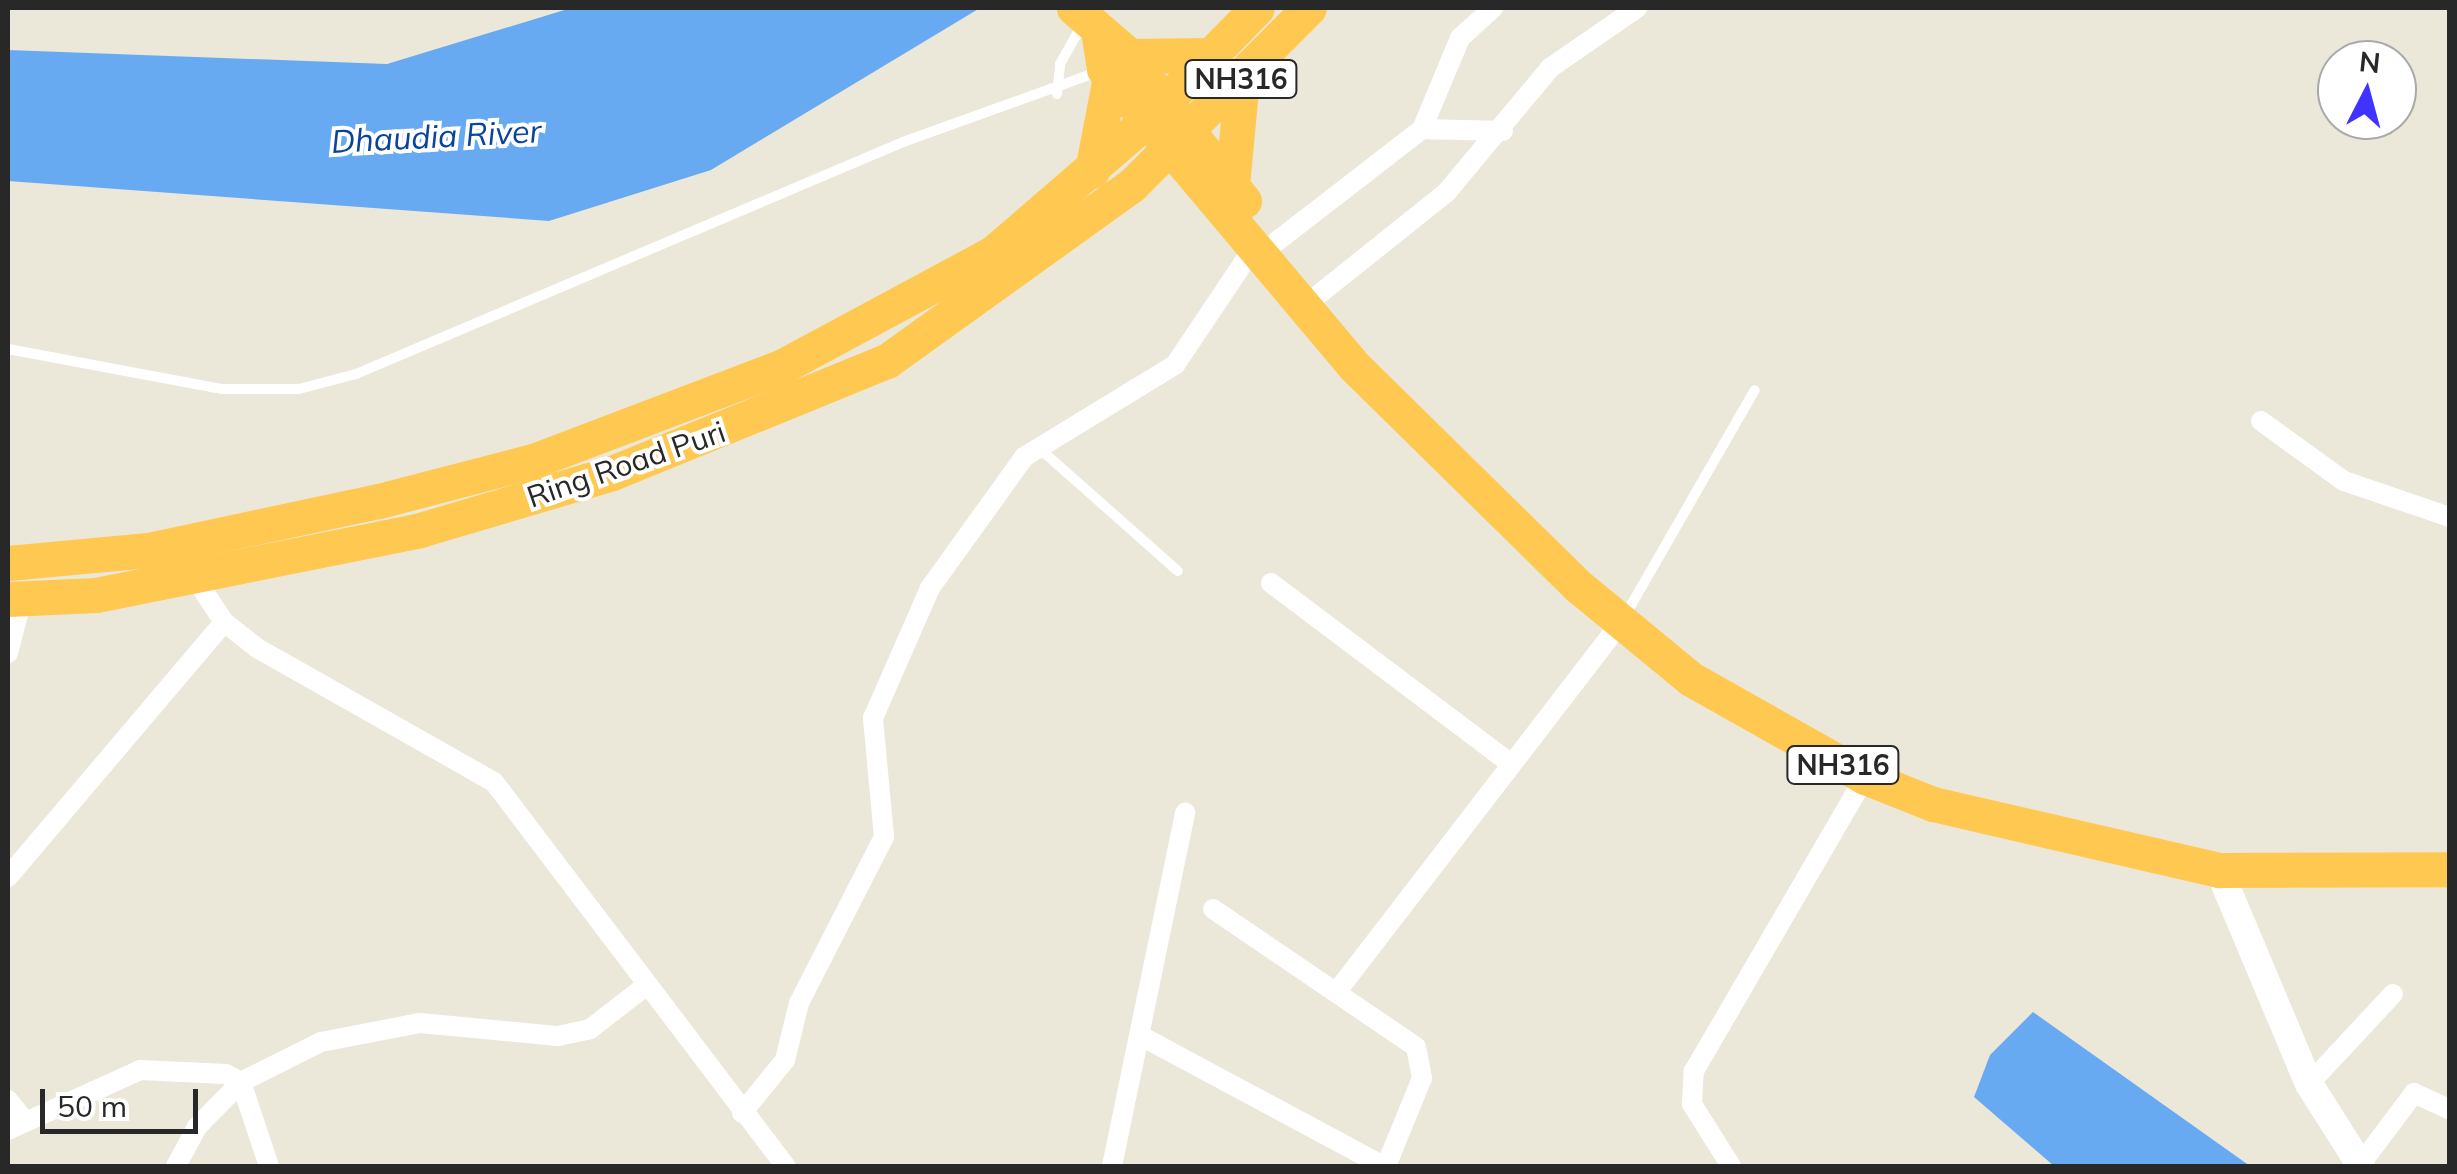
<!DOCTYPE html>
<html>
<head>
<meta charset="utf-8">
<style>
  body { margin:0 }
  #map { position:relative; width:2457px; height:1174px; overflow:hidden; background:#ebe8d9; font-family:Mulish,sans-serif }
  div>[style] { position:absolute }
  .water>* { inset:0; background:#68aaf2 }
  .lane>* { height:10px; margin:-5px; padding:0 5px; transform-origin:5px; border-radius:5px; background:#fff }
  .street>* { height:20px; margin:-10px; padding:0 10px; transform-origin:10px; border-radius:10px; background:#fff }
  .secondary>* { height:28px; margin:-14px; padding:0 14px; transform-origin:14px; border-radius:14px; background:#fff }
  .highway>* { height:35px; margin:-17.5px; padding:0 17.5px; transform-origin:17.5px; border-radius:17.5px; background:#ffc850 }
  span { translate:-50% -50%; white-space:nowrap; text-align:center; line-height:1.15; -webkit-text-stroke:8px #fff; paint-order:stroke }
  .shield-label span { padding:2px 8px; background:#fff; border:2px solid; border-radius:8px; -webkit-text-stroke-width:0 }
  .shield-label { font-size:28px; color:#282828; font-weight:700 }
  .street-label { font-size:30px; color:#282828 }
  .water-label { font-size:32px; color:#09449b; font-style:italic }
  .frame { position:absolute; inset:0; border:10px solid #282828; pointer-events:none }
  .north { position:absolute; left:2317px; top:40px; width:100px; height:100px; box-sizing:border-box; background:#fff; border:2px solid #a9a9a9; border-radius:50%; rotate:6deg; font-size:28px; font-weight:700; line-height:40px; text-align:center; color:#282828 }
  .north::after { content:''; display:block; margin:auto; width:35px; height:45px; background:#4032ff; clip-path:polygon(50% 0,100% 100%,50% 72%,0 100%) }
  .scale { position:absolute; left:40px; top:1089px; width:158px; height:45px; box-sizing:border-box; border:5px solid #282828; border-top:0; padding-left:12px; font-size:30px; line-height:35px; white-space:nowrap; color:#282828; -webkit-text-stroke:8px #fff; paint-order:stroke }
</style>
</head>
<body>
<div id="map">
  <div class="water">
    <i style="clip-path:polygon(571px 8px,980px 8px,711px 170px,549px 221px,8px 181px,8px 50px,387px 64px)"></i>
    <i style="clip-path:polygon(2033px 1012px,2250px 1166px,2054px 1166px,1974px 1097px,1990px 1055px)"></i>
  </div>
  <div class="lane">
    <i style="left:1057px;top:94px;width:30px;rotate:-84deg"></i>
    <i style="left:1060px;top:64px;width:45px;rotate:-60.6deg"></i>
    <i style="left:8px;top:349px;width:218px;rotate:10.6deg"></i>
    <i style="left:222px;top:389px;width:77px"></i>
    <i style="left:299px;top:389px;width:59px;rotate:-14.7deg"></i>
    <i style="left:356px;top:374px;width:594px;rotate:-22.98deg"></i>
    <i style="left:903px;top:142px;width:209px;rotate:-19.8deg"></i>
    <i style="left:1040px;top:449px;width:184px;rotate:41.5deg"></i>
    <i style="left:1626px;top:614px;width:258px;rotate:-60.1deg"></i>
  </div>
  <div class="street">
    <i style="left:1422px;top:129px;width:81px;rotate:1.4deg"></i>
    <i style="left:1276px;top:242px;width:185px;rotate:-37.7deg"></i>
    <i style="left:1422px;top:129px;width:99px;rotate:-67.3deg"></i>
    <i style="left:1460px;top:38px;width:45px;rotate:-42.3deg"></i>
    <i style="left:1318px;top:295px;width:164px;rotate:-38.6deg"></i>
    <i style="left:1446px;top:193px;width:163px;rotate:-50.2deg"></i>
    <i style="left:1550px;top:68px;width:106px;rotate:-34.6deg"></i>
    <i style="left:2261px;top:421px;width:102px;rotate:35.9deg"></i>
    <i style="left:2344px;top:481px;width:112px;rotate:18.8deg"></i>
    <i style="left:195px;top:578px;width:53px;rotate:56.6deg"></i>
    <i style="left:224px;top:622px;width:42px;rotate:38.2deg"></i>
    <i style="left:257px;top:648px;width:272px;rotate:29.5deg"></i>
    <i style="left:494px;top:782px;width:482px;rotate:52.8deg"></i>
    <i style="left:1271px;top:583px;width:299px;rotate:37deg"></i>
    <i style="left:8px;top:653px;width:56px;rotate:-75.5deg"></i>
    <i style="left:8px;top:877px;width:334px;rotate:-49.7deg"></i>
    <i style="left:1213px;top:909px;width:245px;rotate:34.2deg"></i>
    <i style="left:1416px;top:1047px;width:32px;rotate:79deg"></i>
    <i style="left:1422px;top:1078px;width:95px;rotate:112.2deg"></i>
    <i style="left:1338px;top:990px;width:462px;rotate:-52.4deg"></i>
    <i style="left:1141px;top:1036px;width:275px;rotate:28.2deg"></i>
    <i style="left:2309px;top:1084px;width:123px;rotate:-47deg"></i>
    <i style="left:8px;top:1100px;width:28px;rotate:51deg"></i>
    <i style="left:742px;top:1113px;width:68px;rotate:-50.9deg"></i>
    <i style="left:785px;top:1060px;width:59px;rotate:-76.2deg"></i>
    <i style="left:799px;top:1003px;width:186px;rotate:-62.9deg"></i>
    <i style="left:884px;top:837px;width:120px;rotate:-95.3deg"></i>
    <i style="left:873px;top:718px;width:142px;rotate:-66.3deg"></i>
    <i style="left:930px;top:588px;width:161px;rotate:-54.3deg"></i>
    <i style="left:1024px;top:457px;width:177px;rotate:-31.4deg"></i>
    <i style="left:1175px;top:365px;width:142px;rotate:-56.2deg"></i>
    <i style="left:8px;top:1130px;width:145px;rotate:-24.4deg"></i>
    <i style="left:140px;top:1070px;width:86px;rotate:2.7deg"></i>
    <i style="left:226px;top:1074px;width:17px;rotate:28deg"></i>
    <i style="left:241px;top:1082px;width:89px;rotate:71.6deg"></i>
    <i style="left:2360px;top:1165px;width:90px;rotate:-53.1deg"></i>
    <i style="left:2414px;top:1093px;width:40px;rotate:25deg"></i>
    <i style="left:176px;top:1166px;width:44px;rotate:-61.7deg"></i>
    <i style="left:197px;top:1127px;width:63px;rotate:-45.6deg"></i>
    <i style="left:241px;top:1082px;width:89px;rotate:-26.6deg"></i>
    <i style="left:321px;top:1042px;width:101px;rotate:-10.9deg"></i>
    <i style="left:420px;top:1023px;width:139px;rotate:5.4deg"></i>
    <i style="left:558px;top:1036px;width:33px;rotate:-12deg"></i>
    <i style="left:590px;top:1029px;width:72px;rotate:-37.7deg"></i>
    <i style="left:1112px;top:1166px;width:361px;rotate:-78.3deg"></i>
    <i style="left:1731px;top:1166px;width:73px;rotate:-122.2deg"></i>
    <i style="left:1692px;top:1104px;width:33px;rotate:-87deg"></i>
    <i style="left:1694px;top:1071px;width:340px;rotate:-59.8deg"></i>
  </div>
  <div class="secondary">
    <i style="left:2219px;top:870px;width:232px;rotate:67.2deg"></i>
    <i style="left:2309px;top:1084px;width:97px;rotate:57.6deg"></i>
  </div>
  <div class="highway">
    <i style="left:1074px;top:8px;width:66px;rotate:40.7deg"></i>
    <i style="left:1124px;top:51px;width:192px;rotate:51.3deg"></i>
    <i style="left:1099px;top:37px;width:32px;rotate:81deg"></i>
    <i style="left:1104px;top:69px;width:387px;rotate:49.9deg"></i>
    <i style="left:1353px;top:365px;width:315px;rotate:44.5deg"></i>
    <i style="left:1578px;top:586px;width:146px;rotate:39.5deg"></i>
    <i style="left:1691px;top:679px;width:200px;rotate:29.4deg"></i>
    <i style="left:1865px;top:777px;width:73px;rotate:21.7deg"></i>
    <i style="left:1933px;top:804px;width:294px;rotate:13deg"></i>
    <i style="left:2219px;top:870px;width:231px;rotate:-0.2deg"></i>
    <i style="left:1128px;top:56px;width:83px;rotate:-0.7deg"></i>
    <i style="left:1092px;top:171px;width:96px;rotate:-79.2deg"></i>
    <i style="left:1232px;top:185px;width:106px;rotate:-84.6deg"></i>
    <i style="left:8px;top:563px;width:141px;rotate:-5.3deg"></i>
    <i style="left:148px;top:550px;width:236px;rotate:-12deg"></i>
    <i style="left:379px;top:501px;width:159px;rotate:-14.6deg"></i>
    <i style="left:533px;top:461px;width:267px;rotate:-20.8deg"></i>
    <i style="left:783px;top:366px;width:238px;rotate:-28.3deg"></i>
    <i style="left:993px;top:253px;width:202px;rotate:-40.8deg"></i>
    <i style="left:1146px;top:121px;width:158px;rotate:-45.5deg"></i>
    <i style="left:8px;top:599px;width:88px;rotate:-2.6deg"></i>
    <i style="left:96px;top:595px;width:330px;rotate:-11.3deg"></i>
    <i style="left:420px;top:530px;width:200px;rotate:-16.5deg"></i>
    <i style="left:612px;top:473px;width:297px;rotate:-22.2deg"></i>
    <i style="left:887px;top:361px;width:302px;rotate:-35.7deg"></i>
    <i style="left:1132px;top:185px;width:250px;rotate:-45deg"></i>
  </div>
  <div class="shield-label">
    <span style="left:1241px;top:79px">NH316</span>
    <span style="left:1843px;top:765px">NH316</span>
  </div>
  <div class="street-label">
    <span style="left:626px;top:464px;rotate:-19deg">Ring Road Puri</span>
  </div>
  <div class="water-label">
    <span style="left:436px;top:136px;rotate:-3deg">Dhaudia River</span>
  </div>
  <div class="frame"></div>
  <div class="north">N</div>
  <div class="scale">50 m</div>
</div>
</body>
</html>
